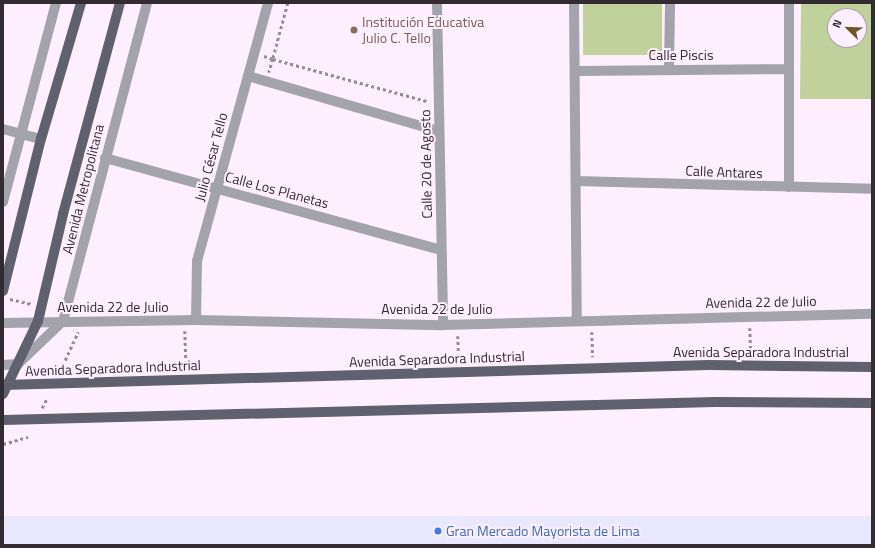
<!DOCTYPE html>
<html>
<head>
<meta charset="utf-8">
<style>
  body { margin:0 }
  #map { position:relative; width:875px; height:548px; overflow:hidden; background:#feeffe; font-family:"Titillium Web",sans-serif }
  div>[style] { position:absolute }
  .commercial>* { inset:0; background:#eae8fe; transform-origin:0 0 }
  .green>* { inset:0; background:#c0d19c; transform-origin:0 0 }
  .path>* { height:2.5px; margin-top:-1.25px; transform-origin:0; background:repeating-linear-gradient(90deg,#968c96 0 3px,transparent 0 6px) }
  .minor>* { height:10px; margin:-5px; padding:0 5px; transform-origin:5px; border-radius:5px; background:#a3a3ab }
  .major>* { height:10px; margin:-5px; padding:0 5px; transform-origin:5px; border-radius:5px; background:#60616e }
  .dots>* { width:11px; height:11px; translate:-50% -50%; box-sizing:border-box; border:2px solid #feeffe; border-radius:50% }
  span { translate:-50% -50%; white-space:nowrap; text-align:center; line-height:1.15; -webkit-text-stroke:4px #feeffe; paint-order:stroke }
  .education-label { font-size:14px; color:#785e54 }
  .left { translate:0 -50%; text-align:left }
  .street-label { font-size:14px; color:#322c32 }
  .shop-label { font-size:14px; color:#366cbe }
  .frame { position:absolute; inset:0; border:4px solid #322c32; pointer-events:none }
  .north { position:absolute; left:827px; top:8px; width:40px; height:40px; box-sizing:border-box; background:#feeffe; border:1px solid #aca1ac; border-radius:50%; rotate:293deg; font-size:11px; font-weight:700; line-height:16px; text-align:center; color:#322c32 }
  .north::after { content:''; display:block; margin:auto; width:14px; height:18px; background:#715327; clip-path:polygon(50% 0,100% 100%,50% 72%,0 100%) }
</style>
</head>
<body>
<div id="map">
  <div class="commercial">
    <i style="left:872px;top:516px;width:29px;height:869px;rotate:90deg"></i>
  </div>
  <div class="green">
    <i style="left:583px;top:3px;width:79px;height:52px"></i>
    <i style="clip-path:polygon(evenodd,801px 3px,872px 3px,872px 99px,800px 99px,801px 3px,835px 16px,859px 16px,859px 40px,835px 40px,835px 16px)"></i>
  </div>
  <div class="path">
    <i style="left:288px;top:3px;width:58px;rotate:105deg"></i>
    <i style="left:273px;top:59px;width:160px;rotate:15.3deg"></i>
    <i style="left:264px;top:56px;width:9px;rotate:18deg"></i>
    <i style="left:273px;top:59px;width:14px;rotate:107deg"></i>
    <i style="left:10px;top:299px;width:22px;rotate:13deg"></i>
    <i style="left:750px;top:328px;width:27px;rotate:88deg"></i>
    <i style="left:185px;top:331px;width:37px;rotate:88deg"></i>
    <i style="left:592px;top:332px;width:25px;rotate:88deg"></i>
    <i style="left:458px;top:336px;width:25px;rotate:88deg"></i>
    <i style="left:60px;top:371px;width:43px;rotate:-65.2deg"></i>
    <i style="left:42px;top:408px;width:11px;rotate:-63deg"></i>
    <i style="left:3px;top:444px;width:26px;rotate:-16deg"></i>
  </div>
  <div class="minor">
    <i style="left:437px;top:3px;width:322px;rotate:88.9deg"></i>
    <i style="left:574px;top:3px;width:317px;rotate:89.5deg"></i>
    <i style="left:789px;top:3px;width:184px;rotate:90deg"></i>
    <i style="left:669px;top:69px;width:66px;rotate:-89.1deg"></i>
    <i style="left:575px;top:71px;width:214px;rotate:-0.5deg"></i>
    <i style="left:248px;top:76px;width:199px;rotate:16.1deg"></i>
    <i style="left:3px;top:129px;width:39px;rotate:15deg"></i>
    <i style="left:105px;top:158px;width:348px;rotate:15.3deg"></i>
    <i style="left:576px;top:181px;width:296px;rotate:1.5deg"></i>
    <i style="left:3px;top:202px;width:206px;rotate:-75.1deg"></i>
    <i style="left:196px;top:320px;width:59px;rotate:-89deg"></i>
    <i style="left:197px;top:261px;width:268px;rotate:-74.6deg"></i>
    <i style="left:3px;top:323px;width:193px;rotate:-0.9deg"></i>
    <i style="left:196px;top:320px;width:247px;rotate:1.2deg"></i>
    <i style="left:443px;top:325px;width:429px;rotate:-1.5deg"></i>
    <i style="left:3px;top:365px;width:15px;rotate:-4deg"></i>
    <i style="left:18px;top:364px;width:62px;rotate:-43.7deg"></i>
    <i style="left:63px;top:321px;width:329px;rotate:-75.2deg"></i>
  </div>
  <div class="major">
    <i style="left:3px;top:291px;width:157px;rotate:-76deg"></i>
    <i style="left:41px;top:139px;width:142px;rotate:-73.6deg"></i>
    <i style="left:3px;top:385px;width:706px;rotate:-1.62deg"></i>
    <i style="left:709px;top:365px;width:163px;rotate:0.7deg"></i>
    <i style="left:3px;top:394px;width:81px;rotate:-64.4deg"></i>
    <i style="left:38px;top:321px;width:110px;rotate:-76.8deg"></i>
    <i style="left:63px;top:214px;width:219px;rotate:-74.9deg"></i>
    <i style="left:3px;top:420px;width:712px;rotate:-1.45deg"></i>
    <i style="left:715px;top:402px;width:157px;rotate:0.4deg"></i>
  </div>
  <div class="dots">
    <i style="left:354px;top:30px;background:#8d6e63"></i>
    <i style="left:438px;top:531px;background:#3f7fe0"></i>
  </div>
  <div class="education-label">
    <span class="left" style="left:362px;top:30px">Institución Educativa<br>Julio C. Tello</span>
  </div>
  <div class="street-label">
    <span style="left:681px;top:55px">Calle Piscis</span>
    <span style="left:211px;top:157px;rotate:-75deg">Julio César Tello</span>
    <span style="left:426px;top:164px;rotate:-91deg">Calle 20 de Agosto</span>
    <span style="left:724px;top:172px;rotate:2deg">Calle Antares</span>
    <span style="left:83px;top:189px;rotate:-76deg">Avenida Metropolitana</span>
    <span style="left:277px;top:190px;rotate:15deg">Calle Los Planetas</span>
    <span style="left:761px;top:302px;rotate:-1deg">Avenida 22 de Julio</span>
    <span style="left:113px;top:307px">Avenida 22 de Julio</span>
    <span style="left:437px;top:309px">Avenida 22 de Julio</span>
    <span style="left:761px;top:352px">Avenida Separadora Industrial</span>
    <span style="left:437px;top:359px;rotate:-2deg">Avenida Separadora Industrial</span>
    <span style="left:113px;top:368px;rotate:-2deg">Avenida Separadora Industrial</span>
  </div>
  <div class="shop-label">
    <span class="left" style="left:446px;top:531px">Gran Mercado Mayorista de Lima</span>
  </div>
  <div class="frame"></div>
  <div class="north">N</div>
</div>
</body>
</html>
